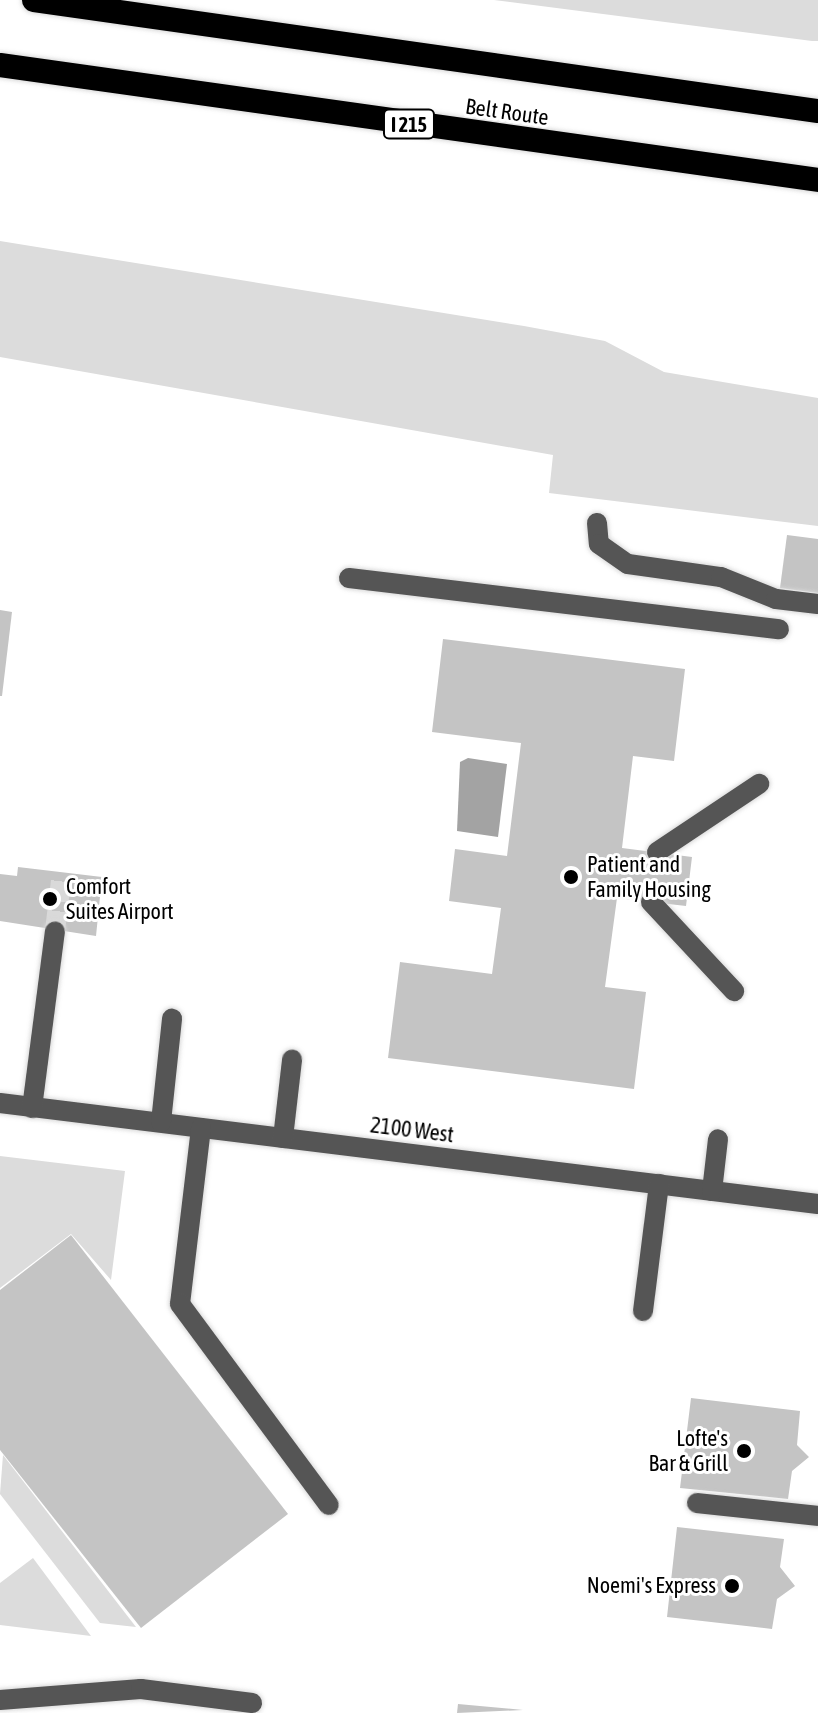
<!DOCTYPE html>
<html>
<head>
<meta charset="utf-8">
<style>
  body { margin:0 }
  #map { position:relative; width:818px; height:1713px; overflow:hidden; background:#fff; font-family:"Asap Condensed",sans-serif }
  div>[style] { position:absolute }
  .green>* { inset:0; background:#dcdcdc }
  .water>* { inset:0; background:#a3a3a3 }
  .building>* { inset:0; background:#c4c4c4 }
  .minor-tunnel>* { height:20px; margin-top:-10px; transform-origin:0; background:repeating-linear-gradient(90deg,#d9d9d9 0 20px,transparent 0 30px) }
  .roads { filter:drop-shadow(0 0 2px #dbdbdb) drop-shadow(0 0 2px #dbdbdb) }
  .minor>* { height:20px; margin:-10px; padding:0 10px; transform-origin:10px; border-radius:10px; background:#555 }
  .highway>* { height:24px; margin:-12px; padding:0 12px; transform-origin:12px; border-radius:12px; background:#000 }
  .dots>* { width:22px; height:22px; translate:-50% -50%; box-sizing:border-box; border:4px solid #fff; border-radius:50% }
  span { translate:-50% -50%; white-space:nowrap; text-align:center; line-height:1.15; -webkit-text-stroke:6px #fff; paint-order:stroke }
  .shield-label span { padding:2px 6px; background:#fff; border:2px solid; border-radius:6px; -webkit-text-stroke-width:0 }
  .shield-label { font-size:20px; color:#000; font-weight:700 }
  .street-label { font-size:22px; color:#000 }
  .poi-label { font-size:22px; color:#000 }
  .left { translate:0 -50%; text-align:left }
  .right { translate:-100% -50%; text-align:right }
</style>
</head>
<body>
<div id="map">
  <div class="green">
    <i style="clip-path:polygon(494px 0,818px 0,818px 41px,812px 41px)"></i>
    <i style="clip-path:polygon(0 241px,524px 326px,605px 341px,664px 372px,818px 398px,818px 526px,549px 493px,553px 455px,0 357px)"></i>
    <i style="clip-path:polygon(0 1156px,125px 1171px,111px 1280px,71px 1234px,0 1288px)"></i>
    <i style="clip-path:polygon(3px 1455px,136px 1627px,100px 1623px,0 1494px)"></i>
    <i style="clip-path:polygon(33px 1558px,91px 1636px,0 1625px,0 1583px)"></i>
  </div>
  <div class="water">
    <i style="clip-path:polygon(468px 758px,507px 764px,498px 837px,457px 831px,460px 762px)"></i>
  </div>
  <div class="building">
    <i style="clip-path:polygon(787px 535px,818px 539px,818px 593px,780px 588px)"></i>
    <i style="clip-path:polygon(0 610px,12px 612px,2px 696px,0 696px)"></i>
    <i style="clip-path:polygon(443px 639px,685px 669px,674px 761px,633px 756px,622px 848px,692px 857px,686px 906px,617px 898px,605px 987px,646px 992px,634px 1089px,388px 1058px,400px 962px,492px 974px,501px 908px,449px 901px,455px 849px,507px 856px,521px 743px,432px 732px)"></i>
    <i style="clip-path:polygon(18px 867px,102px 877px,96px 936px,0 921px,0 874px,17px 876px)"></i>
    <i style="clip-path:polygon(71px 1235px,288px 1514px,141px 1628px,0 1450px,0 1290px)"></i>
    <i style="clip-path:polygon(691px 1398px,800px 1411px,797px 1445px,809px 1457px,792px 1471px,788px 1499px,680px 1488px)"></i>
    <i style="clip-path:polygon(677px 1527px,784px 1539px,780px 1567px,795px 1586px,777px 1599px,772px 1629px,667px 1617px)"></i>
    <i style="clip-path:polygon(458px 1704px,523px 1710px,457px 1713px)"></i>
  </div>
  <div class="minor-tunnel">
    <i style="left:651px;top:902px;width:50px;rotate:-83.2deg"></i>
    <i style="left:55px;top:931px;width:59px;rotate:-83.2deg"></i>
  </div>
  <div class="roads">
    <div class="minor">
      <i style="left:597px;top:523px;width:21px;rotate:85deg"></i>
      <i style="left:599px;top:544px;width:35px;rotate:35deg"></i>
      <i style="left:628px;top:564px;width:94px;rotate:8deg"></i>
      <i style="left:721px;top:577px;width:59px;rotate:21.8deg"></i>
      <i style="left:776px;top:599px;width:42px;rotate:6.8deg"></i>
      <i style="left:349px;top:578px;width:433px;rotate:6.8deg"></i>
      <i style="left:657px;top:852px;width:123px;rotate:-33.7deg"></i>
      <i style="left:651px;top:902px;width:122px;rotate:47deg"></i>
      <i style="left:0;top:1103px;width:824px;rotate:7.04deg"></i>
      <i style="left:32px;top:1108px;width:178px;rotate:-82.6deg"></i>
      <i style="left:161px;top:1122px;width:104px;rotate:-83.9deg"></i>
      <i style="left:201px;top:1128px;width:177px;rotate:96.8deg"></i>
      <i style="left:180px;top:1304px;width:250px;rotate:53.5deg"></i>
      <i style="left:283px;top:1138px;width:79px;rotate:-83.4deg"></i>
      <i style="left:712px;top:1191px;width:52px;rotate:-83.4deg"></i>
      <i style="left:643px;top:1311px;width:128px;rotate:-82.8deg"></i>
      <i style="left:697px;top:1503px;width:122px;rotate:6.1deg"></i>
      <i style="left:0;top:1700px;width:141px;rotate:-4.5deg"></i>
      <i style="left:141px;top:1689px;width:112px;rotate:7.2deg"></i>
    </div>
    <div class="highway">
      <i style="left:34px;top:0;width:792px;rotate:8.06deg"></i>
      <i style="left:0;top:65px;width:826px;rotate:8deg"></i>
    </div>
  </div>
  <div class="dots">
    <i style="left:571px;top:877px;background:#000"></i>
    <i style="left:50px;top:899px;background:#000"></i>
    <i style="left:744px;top:1451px;background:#000"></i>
    <i style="left:732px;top:1586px;background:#000"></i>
  </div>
  <div class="shield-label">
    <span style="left:409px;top:124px">I 215</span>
  </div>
  <div class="street-label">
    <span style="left:507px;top:112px;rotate:8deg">Belt Route</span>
    <span style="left:412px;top:1130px;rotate:7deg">2100 West</span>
  </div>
  <div class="poi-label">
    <span class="left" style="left:587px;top:877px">Patient and<br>Family Housing</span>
    <span class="left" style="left:66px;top:899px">Comfort<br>Suites Airport</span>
    <span class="right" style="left:728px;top:1451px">Lofte's<br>Bar &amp; Grill</span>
    <span class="right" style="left:716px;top:1586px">Noemi's Express</span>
  </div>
</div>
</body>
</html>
